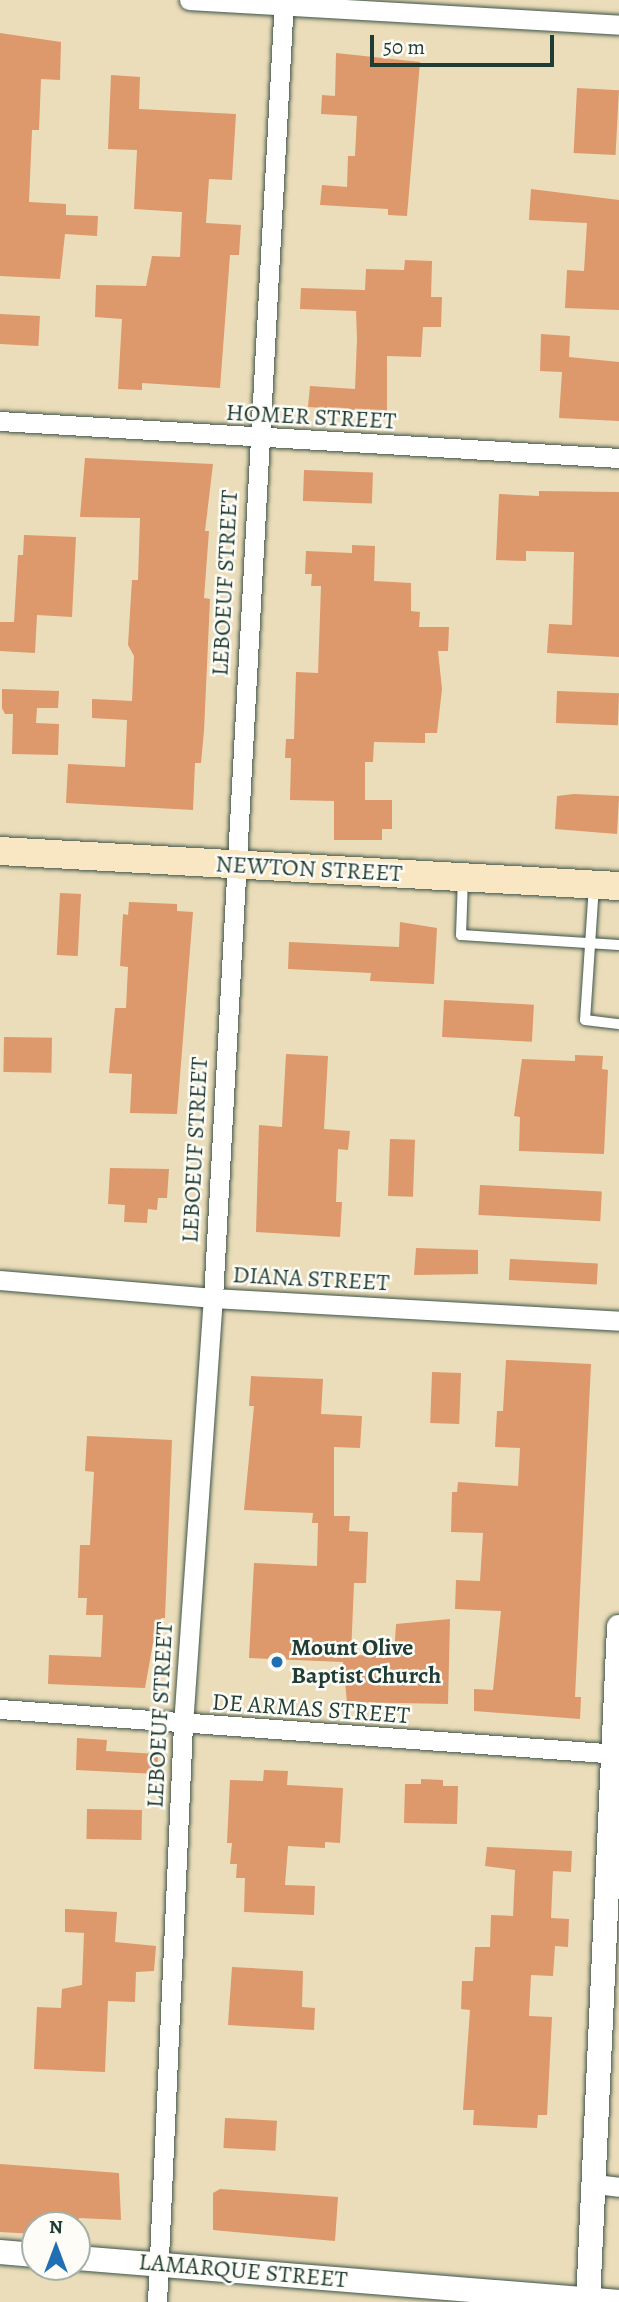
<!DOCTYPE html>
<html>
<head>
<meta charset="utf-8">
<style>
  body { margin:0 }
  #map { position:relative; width:619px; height:2302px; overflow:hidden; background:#ebddba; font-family:Alegreya,serif }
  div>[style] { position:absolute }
  .building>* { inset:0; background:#dd986b; transform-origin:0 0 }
  .roads { filter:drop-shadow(0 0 2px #3e5548) drop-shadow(0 0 2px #3e5548) }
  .service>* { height:10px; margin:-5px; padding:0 5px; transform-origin:5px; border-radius:5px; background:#fff }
  .minor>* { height:19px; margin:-9.5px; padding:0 9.5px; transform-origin:9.5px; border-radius:9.5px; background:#fff }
  .tertiary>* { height:24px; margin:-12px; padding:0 12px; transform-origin:12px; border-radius:12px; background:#fff }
  .secondary>* { height:28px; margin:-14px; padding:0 14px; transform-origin:14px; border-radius:14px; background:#f9e7c3 }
  .dots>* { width:19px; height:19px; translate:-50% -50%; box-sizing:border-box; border:4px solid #fdfcf7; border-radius:50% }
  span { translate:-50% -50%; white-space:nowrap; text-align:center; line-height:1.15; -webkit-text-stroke:5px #fdfcf7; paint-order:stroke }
  .street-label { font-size:24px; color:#1f3d34 }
  .poi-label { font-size:24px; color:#1f3d34; font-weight:700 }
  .left { translate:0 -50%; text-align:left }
  .north { position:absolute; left:21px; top:2211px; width:70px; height:70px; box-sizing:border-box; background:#fdfcf7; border:2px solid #a4b0a9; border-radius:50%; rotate:0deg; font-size:19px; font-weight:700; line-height:28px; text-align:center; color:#1f3d34 }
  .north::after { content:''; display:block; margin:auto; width:24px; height:32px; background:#1f6fb2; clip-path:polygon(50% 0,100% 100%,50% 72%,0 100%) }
  .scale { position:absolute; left:370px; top:35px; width:184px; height:32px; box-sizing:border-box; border:4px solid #1f3d34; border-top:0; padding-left:9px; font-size:21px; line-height:24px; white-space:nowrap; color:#1f3d34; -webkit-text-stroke:5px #fdfcf7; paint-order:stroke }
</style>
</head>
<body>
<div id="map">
  <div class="building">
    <i style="clip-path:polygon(0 33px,61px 42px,60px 80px,41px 79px,39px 130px,32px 130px,29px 202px,66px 204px,66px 215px,98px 216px,97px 236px,65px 234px,60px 279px,0 276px)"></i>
    <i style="clip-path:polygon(336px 53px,420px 62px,407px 216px,388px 215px,388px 209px,320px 205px,322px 185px,347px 187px,348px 156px,355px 156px,357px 116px,321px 114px,322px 95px,335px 96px)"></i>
    <i style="clip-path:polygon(111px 75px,140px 77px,139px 109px,236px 114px,232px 180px,209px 179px,206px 223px,241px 225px,239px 255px,230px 255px,220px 388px,142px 383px,142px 390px,118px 389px,122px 319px,95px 317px,96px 285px,146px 286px,152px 256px,180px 257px,182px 212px,134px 209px,137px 150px,108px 149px)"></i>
    <i style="left:577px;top:88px;width:42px;height:65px;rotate:3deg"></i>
    <i style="clip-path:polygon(531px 189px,619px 200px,619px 310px,565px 308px,567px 270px,584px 271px,587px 223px,529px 220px)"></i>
    <i style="clip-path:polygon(405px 260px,432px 261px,431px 297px,442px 297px,441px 327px,423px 327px,421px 357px,387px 356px,387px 412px,308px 407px,310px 386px,355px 389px,357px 339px,356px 311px,300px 309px,301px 288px,365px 290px,366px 269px,404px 270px)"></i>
    <i style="left:0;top:314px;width:40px;height:30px;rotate:3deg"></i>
    <i style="clip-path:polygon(541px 334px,570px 336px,569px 357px,619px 362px,619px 421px,559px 418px,562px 372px,540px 371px)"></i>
    <i style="clip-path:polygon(85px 458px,213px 464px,205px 531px,209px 531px,204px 598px,210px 599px,204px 731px,201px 763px,195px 763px,193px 810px,66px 803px,68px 764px,125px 767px,127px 720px,92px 718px,92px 699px,132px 701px,134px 656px,128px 645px,132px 580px,138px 580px,140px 518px,80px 517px)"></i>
    <i style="left:304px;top:470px;width:69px;height:31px;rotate:2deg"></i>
    <i style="clip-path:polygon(539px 491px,619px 492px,619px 657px,547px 653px,549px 624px,572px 625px,574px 552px,526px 551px,526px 561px,496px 560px,499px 494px,539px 496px)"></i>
    <i style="clip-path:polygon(24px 535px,76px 537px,72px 617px,37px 615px,35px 653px,0 651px,0 622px,14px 622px,18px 555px,23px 555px)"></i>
    <i style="clip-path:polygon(352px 545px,375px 546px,374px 581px,411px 583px,411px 611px,420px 612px,419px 627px,449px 627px,448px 651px,438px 651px,442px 689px,437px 733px,425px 733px,425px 743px,374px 742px,373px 762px,365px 762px,365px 800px,392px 800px,392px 829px,382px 829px,382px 840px,334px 840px,334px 801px,290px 800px,291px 758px,285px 758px,286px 739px,294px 739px,296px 672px,318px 673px,321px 586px,311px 586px,312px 574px,305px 574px,306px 551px,352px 553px)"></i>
    <i style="clip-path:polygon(2px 689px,59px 691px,58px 708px,37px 708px,36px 723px,59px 724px,58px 755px,12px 754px,13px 714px,5px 714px,2px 708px)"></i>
    <i style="left:557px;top:691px;width:62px;height:32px;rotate:2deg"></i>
    <i style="clip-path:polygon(574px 794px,619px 796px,617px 834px,555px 829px,557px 796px)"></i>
    <i style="left:60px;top:893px;width:21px;height:62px;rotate:3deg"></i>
    <i style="clip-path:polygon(129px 902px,177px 904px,177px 911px,193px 912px,177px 1114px,130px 1113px,132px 1074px,109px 1073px,115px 1008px,126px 1008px,128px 967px,120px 966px,123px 914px,128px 915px)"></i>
    <i style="clip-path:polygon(400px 922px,437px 928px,434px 984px,370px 981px,371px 973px,288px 969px,289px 942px,399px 947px)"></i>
    <i style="left:444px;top:1000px;width:90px;height:37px;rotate:3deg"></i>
    <i style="left:4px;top:1037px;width:48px;height:35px;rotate:1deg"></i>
    <i style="clip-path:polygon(286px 1054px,328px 1056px,324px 1129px,350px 1131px,348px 1150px,338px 1149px,336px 1202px,342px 1202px,340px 1237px,256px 1232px,259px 1125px,282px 1127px)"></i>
    <i style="clip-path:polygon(575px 1055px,603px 1056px,602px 1069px,608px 1070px,604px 1154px,519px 1151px,520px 1117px,514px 1116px,522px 1059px,575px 1061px)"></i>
    <i style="left:390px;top:1139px;width:25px;height:57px;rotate:2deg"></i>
    <i style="clip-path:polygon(110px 1168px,169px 1169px,167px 1198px,158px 1198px,157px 1210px,148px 1209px,147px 1223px,124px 1222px,125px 1205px,108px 1204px)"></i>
    <i style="left:480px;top:1185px;width:122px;height:30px;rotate:3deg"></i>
    <i style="clip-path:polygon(416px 1248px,478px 1250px,478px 1274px,414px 1275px)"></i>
    <i style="left:510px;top:1259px;width:88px;height:21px;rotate:3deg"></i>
    <i style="clip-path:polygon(506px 1360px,591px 1364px,575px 1697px,581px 1697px,580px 1719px,474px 1711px,474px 1689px,493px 1690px,501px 1611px,455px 1609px,456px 1580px,480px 1581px,483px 1533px,451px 1532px,452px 1492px,457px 1492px,458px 1482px,518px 1486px,520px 1448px,495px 1447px,497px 1411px,503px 1411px)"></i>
    <i style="left:432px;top:1372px;width:29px;height:51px;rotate:2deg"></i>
    <i style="clip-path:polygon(251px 1376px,323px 1379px,321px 1414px,362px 1416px,360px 1448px,334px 1447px,334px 1516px,350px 1516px,349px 1531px,368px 1532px,366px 1583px,354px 1583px,351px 1655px,394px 1656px,396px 1624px,450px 1619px,448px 1704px,347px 1702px,343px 1662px,249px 1658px,254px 1563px,317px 1566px,318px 1523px,312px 1523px,313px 1513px,244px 1510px,254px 1406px,249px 1406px)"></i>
    <i style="clip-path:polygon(87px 1436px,172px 1440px,165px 1618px,161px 1618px,160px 1643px,153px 1643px,145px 1688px,48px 1684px,49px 1655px,101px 1657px,103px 1615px,86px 1615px,87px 1598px,78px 1598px,80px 1545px,90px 1545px,94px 1472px,85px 1471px)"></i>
    <i style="clip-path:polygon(77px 1738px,107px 1740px,106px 1751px,158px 1754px,157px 1774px,76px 1770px)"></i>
    <i style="clip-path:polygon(264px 1770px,288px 1771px,287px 1785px,343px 1788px,340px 1843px,325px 1842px,325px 1848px,288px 1846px,285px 1885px,315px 1886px,314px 1915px,244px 1912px,245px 1878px,236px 1878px,237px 1864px,230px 1864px,232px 1843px,227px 1843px,230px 1780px,263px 1781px)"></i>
    <i style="clip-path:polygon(421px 1779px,443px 1780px,443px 1786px,458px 1786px,457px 1824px,404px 1823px,405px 1784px,421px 1784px)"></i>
    <i style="left:87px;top:1809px;width:55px;height:30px;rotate:1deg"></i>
    <i style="clip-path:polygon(487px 1847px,572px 1851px,571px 1872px,553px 1871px,551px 1918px,569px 1919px,568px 1947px,555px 1946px,553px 1976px,531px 1975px,529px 2016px,552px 2017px,547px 2115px,538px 2115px,537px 2128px,473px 2125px,474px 2110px,463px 2110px,470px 2010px,461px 2009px,462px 1981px,473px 1981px,475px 1947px,490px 1947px,491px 1915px,513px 1916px,515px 1870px,485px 1866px)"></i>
    <i style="clip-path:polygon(65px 1909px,117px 1912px,115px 1942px,156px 1946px,154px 1971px,136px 1972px,135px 2002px,108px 2001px,105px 2072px,34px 2069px,37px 2007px,61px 2008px,62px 1989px,82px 1985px,84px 1933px,65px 1932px)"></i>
    <i style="clip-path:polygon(232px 1967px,303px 1971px,302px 2007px,315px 2008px,314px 2030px,228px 2025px)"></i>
    <i style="left:225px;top:2118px;width:52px;height:30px;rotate:3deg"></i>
    <i style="clip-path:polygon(0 2164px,119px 2173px,121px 2220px,79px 2218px,79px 2225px,35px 2225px,35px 2234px,0 2232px)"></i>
    <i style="clip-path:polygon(220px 2189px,338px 2197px,335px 2241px,213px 2230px,213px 2193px)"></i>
  </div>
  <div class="roads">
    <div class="service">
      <i style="left:463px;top:878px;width:57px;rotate:92deg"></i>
      <i style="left:461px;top:935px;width:158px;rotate:3.6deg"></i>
      <i style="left:594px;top:885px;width:135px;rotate:93.8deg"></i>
      <i style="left:585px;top:1020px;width:34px;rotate:7deg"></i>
    </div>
    <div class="minor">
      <i style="left:189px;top:0;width:431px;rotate:3.3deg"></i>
      <i style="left:0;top:421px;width:620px;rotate:3.42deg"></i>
      <i style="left:0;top:1280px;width:214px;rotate:4.8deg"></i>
      <i style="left:213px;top:1298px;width:407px;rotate:3.2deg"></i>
      <i style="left:0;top:1709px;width:621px;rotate:4.16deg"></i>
      <i style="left:596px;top:2184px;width:23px;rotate:7deg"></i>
      <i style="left:157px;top:2302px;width:578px;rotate:-87.42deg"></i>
      <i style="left:183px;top:1725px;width:428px;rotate:-86deg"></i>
      <i style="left:213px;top:1298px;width:1300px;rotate:-86.87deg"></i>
    </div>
    <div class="tertiary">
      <i style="left:0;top:2252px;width:35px;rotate:5deg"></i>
      <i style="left:77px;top:2258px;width:544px;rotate:4.64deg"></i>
      <i style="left:588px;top:2302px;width:676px;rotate:-87.37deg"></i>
    </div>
    <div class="secondary">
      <i style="left:0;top:851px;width:620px;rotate:3.24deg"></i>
    </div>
  </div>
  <div class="dots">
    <i style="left:277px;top:1662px;background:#1f6fb2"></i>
  </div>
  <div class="street-label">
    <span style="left:311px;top:417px;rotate:3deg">HOMER STREET</span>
    <span style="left:225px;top:583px;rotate:-87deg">LEBOEUF STREET</span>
    <span style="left:309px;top:869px;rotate:3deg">NEWTON STREET</span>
    <span style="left:195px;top:1150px;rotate:-87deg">LEBOEUF STREET</span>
    <span style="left:311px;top:1279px;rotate:3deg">DIANA STREET</span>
    <span style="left:311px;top:1709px;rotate:4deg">DE ARMAS STREET</span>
    <span style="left:160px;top:1715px;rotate:-87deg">LEBOEUF STREET</span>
    <span style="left:243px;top:2271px;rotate:5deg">LAMARQUE STREET</span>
  </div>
  <div class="poi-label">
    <span class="left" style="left:291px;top:1662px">Mount Olive<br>Baptist Church</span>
  </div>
  <div class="north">N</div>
  <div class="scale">50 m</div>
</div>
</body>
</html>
